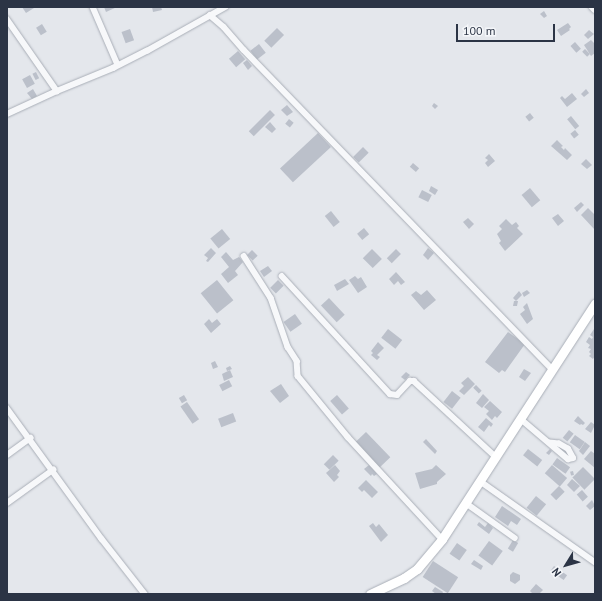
<!DOCTYPE html>
<html>
<head>
<meta charset="utf-8">
<style>
  body { margin:0 }
  #map { position:relative; width:602px; height:601px; overflow:hidden; background:#e4e7ec; font-family:"PT Sans",sans-serif }
  div>[style] { position:absolute }
  .building>* { inset:0; background:#bbc0ca; transform-origin:0 0 }
  .roads { filter:drop-shadow(0 0 1px #a9aeb7) drop-shadow(0 0 1px #a9aeb7) }
  .street>* { height:5.5px; margin:-2.75px; padding:0 2.75px; transform-origin:2.75px; border-radius:2.75px; background:#f7f8fa }
  .primary>* { height:9px; margin:-4.5px; padding:0 4.5px; transform-origin:4.5px; border-radius:4.5px; background:#fff }
  span { translate:-50% -50%; white-space:nowrap; text-align:center; line-height:1.15; -webkit-text-stroke:4px #f4f6f9; paint-order:stroke }
  .frame { position:absolute; inset:0; border:8px solid #2b3445; pointer-events:none }
  .north { position:absolute; left:546px; top:545px; width:40px; height:40px; -webkit-text-stroke:3px #f4f6f9; paint-order:stroke; rotate:233deg; font-size:11px; font-weight:700; line-height:16px; text-align:center; color:#2b3445 }
  .north::after { content:''; display:block; margin:auto; width:14px; height:18px; background:#2b3445; clip-path:polygon(50% 0,100% 100%,50% 72%,0 100%) }
  .scale { position:absolute; left:456px; top:24px; width:99px; height:18px; box-sizing:border-box; border:2px solid #2b3445; border-top:0; padding-left:5px; font-size:12px; line-height:14px; white-space:nowrap; color:#2b3445; -webkit-text-stroke:3px #f4f6f9; paint-order:stroke }
</style>
</head>
<body>
<div id="map">
  <div class="building">
    <i style="clip-path:polygon(22px 7px,33px 7px,34px 8px,26px 13px)"></i>
    <i style="clip-path:polygon(104px 7px,117px 7px,106px 12px)"></i>
    <i style="clip-path:polygon(152px 7px,161px 7px,162px 10px,153px 12px)"></i>
    <i style="clip-path:polygon(544px 11px,547px 16px,544px 18px,540px 14px)"></i>
    <i style="clip-path:polygon(568px 23px,571px 27px,569px 29px,570px 30px,561px 36px,557px 30px)"></i>
    <i style="left:42px;top:24px;width:9px;height:7px;rotate:58deg"></i>
    <i style="left:277px;top:28px;width:10px;height:18px;rotate:45deg"></i>
    <i style="left:130px;top:29px;width:12px;height:9px;rotate:70deg"></i>
    <i style="clip-path:polygon(589px 30px,594px 34px,588px 39px,584px 35px)"></i>
    <i style="clip-path:polygon(591px 40px,595px 44px,595px 53px,591px 56px,584px 45px)"></i>
    <i style="left:575px;top:42px;width:9px;height:6px;rotate:49deg"></i>
    <i style="left:259px;top:44px;width:11px;height:11px;rotate:52deg"></i>
    <i style="left:585px;top:49px;width:7px;height:4px;rotate:45deg"></i>
    <i style="left:238px;top:51px;width:11px;height:12px;rotate:49deg"></i>
    <i style="clip-path:polygon(247px 60px,252px 66px,248px 70px,243px 63px)"></i>
    <i style="left:36px;top:72px;width:7px;height:4px;rotate:63deg"></i>
    <i style="left:30px;top:75px;width:10px;height:9px;rotate:61deg"></i>
    <i style="clip-path:polygon(33px 89px,37px 96px,32px 99px,27px 93px)"></i>
    <i style="clip-path:polygon(586px 89px,589px 93px,584px 97px,581px 94px)"></i>
    <i style="clip-path:polygon(572px 93px,577px 99px,567px 107px,560px 98px,562px 96px,565px 99px)"></i>
    <i style="clip-path:polygon(434px 103px,438px 106px,435px 109px,432px 106px)"></i>
    <i style="clip-path:polygon(287px 105px,293px 112px,287px 116px,281px 110px)"></i>
    <i style="left:270px;top:110px;width:7px;height:30px;rotate:45deg"></i>
    <i style="left:530px;top:113px;width:6px;height:6px;rotate:51deg"></i>
    <i style="left:571px;top:116px;width:13px;height:5px;rotate:51deg"></i>
    <i style="left:289px;top:119px;width:6px;height:6px;rotate:39deg"></i>
    <i style="clip-path:polygon(270px 122px,276px 129px,272px 133px,265px 127px)"></i>
    <i style="left:575px;top:130px;width:6px;height:6px;rotate:51deg"></i>
    <i style="left:318px;top:133px;width:19px;height:52px;rotate:47deg"></i>
    <i style="clip-path:polygon(557px 140px,563px 146px,561px 147px,564px 150px,565px 148px,572px 155px,567px 160px,551px 146px)"></i>
    <i style="left:363px;top:147px;width:8px;height:14px;rotate:45deg"></i>
    <i style="clip-path:polygon(489px 154px,495px 161px,488px 167px,485px 163px,488px 160px,485px 158px)"></i>
    <i style="clip-path:polygon(586px 159px,592px 165px,587px 169px,581px 164px)"></i>
    <i style="left:413px;top:163px;width:8px;height:5px;rotate:40deg"></i>
    <i style="clip-path:polygon(431px 186px,438px 190px,435px 195px,429px 191px)"></i>
    <i style="left:530px;top:188px;width:16px;height:11px;rotate:50deg"></i>
    <i style="left:422px;top:190px;width:11px;height:8px;rotate:27deg"></i>
    <i style="clip-path:polygon(581px 202px,584px 205px,577px 212px,574px 208px)"></i>
    <i style="clip-path:polygon(588px 208px,595px 215px,595px 230px,581px 215px)"></i>
    <i style="left:331px;top:211px;width:14px;height:8px;rotate:51deg"></i>
    <i style="clip-path:polygon(558px 214px,564px 221px,558px 226px,552px 218px)"></i>
    <i style="clip-path:polygon(468px 218px,474px 224px,469px 229px,463px 222px)"></i>
    <i style="clip-path:polygon(506px 219px,512px 225px,516px 222px,519px 226px,517px 228px,523px 234px,505px 251px,499px 243px,501px 241px,497px 234px,502px 229px,499px 226px)"></i>
    <i style="left:364px;top:228px;width:8px;height:9px;rotate:50deg"></i>
    <i style="left:222px;top:229px;width:13px;height:15px;rotate:51deg"></i>
    <i style="clip-path:polygon(211px 248px,216px 253px,208px 262px,206px 261px,208px 258px,204px 255px)"></i>
    <i style="clip-path:polygon(428px 248px,434px 253px,428px 260px,423px 255px)"></i>
    <i style="left:372px;top:249px;width:14px;height:13px;rotate:45deg"></i>
    <i style="left:396px;top:249px;width:7px;height:13px;rotate:45deg"></i>
    <i style="left:252px;top:250px;width:8px;height:7px;rotate:45deg"></i>
    <i style="clip-path:polygon(226px 252px,233px 260px,239px 257px,243px 262px,235px 271px,238px 275px,228px 283px,221px 274px,229px 267px,221px 257px)"></i>
    <i style="clip-path:polygon(268px 266px,272px 271px,264px 277px,260px 271px)"></i>
    <i style="clip-path:polygon(396px 272px,405px 282px,401px 285px,398px 281px,394px 285px,389px 279px)"></i>
    <i style="clip-path:polygon(355px 276px,358px 279px,361px 277px,367px 287px,358px 293px,349px 280px)"></i>
    <i style="clip-path:polygon(345px 279px,349px 284px,337px 291px,334px 285px)"></i>
    <i style="left:217px;top:280px;width:26px;height:21px;rotate:51deg"></i>
    <i style="left:278px;top:280px;width:8px;height:11px;rotate:45deg"></i>
    <i style="clip-path:polygon(427px 290px,436px 300px,424px 310px,411px 295px,416px 291px,421px 295px)"></i>
    <i style="clip-path:polygon(527px 290px,530px 293px,524px 297px,522px 293px)"></i>
    <i style="clip-path:polygon(519px 291px,522px 295px,516px 301px,513px 298px)"></i>
    <i style="left:329px;top:298px;width:23px;height:11px;rotate:47deg"></i>
    <i style="clip-path:polygon(514px 301px,518px 301px,517px 306px,513px 306px)"></i>
    <i style="clip-path:polygon(527px 303px,533px 319px,527px 324px,520px 314px,525px 310px,523px 307px)"></i>
    <i style="left:295px;top:314px;width:12px;height:14px;rotate:55deg"></i>
    <i style="clip-path:polygon(209px 319px,212px 323px,217px 319px,221px 324px,211px 333px,204px 324px)"></i>
    <i style="left:388px;top:329px;width:18px;height:11px;rotate:38deg"></i>
    <i style="clip-path:polygon(594px 329px,595px 356px,593px 359px,589px 356px,591px 354px,589px 352px,591px 349px,588px 348px,590px 345px,586px 342px,589px 337px,592px 339px,593px 337px,590px 335px)"></i>
    <i style="clip-path:polygon(508px 332px,525px 344px,505px 372px,502px 370px,499px 373px,485px 362px)"></i>
    <i style="clip-path:polygon(378px 342px,384px 348px,377px 355px,380px 357px,377px 360px,371px 355px,373px 353px,371px 351px)"></i>
    <i style="clip-path:polygon(215px 361px,218px 367px,213px 369px,211px 363px)"></i>
    <i style="clip-path:polygon(230px 366px,232px 369px,227px 371px,226px 368px)"></i>
    <i style="clip-path:polygon(524px 369px,531px 373px,525px 381px,519px 377px)"></i>
    <i style="clip-path:polygon(230px 370px,233px 377px,224px 381px,222px 374px)"></i>
    <i style="clip-path:polygon(406px 372px,410px 375px,405px 380px,401px 377px)"></i>
    <i style="clip-path:polygon(468px 377px,475px 384px,464px 395px,459px 391px,464px 386px,461px 383px)"></i>
    <i style="left:229px;top:380px;width:7px;height:11px;rotate:63deg"></i>
    <i style="clip-path:polygon(281px 384px,289px 396px,280px 403px,270px 391px)"></i>
    <i style="left:476px;top:385px;width:8px;height:4px;rotate:45deg"></i>
    <i style="left:452px;top:391px;width:11px;height:14px;rotate:38deg"></i>
    <i style="clip-path:polygon(483px 394px,489px 400px,482px 408px,476px 403px)"></i>
    <i style="left:184px;top:395px;width:6px;height:6px;rotate:59deg"></i>
    <i style="left:337px;top:395px;width:18px;height:9px;rotate:49deg"></i>
    <i style="clip-path:polygon(490px 401px,502px 412px,497px 418px,495px 416px,492px 420px,486px 414px,489px 411px,484px 407px)"></i>
    <i style="left:187px;top:402px;width:21px;height:8px;rotate:55deg"></i>
    <i style="left:233px;top:413px;width:9px;height:16px;rotate:69deg"></i>
    <i style="clip-path:polygon(578px 416px,585px 423px,583px 425px,581px 424px,580px 425px,574px 421px)"></i>
    <i style="clip-path:polygon(486px 418px,493px 424px,491px 427px,489px 425px,484px 432px,478px 427px)"></i>
    <i style="clip-path:polygon(591px 422px,595px 425px,591px 433px,585px 429px)"></i>
    <i style="left:569px;top:430px;width:6px;height:10px;rotate:39deg"></i>
    <i style="left:366px;top:432px;width:35px;height:16px;rotate:46deg"></i>
    <i style="left:575px;top:435px;width:12px;height:9px;rotate:35deg"></i>
    <i style="clip-path:polygon(426px 439px,437px 451px,435px 454px,423px 442px)"></i>
    <i style="clip-path:polygon(585px 442px,590px 446px,583px 455px,579px 451px)"></i>
    <i style="left:528px;top:449px;width:18px;height:8px;rotate:38deg"></i>
    <i style="clip-path:polygon(550px 449px,552px 451px,549px 455px,546px 453px)"></i>
    <i style="clip-path:polygon(591px 451px,595px 454px,595px 468px,584px 459px)"></i>
    <i style="left:333px;top:455px;width:8px;height:13px;rotate:45deg"></i>
    <i style="left:557px;top:458px;width:16px;height:8px;rotate:35deg"></i>
    <i style="clip-path:polygon(335px 465px,340px 471px,337px 475px,339px 477px,334px 482px,326px 473px)"></i>
    <i style="clip-path:polygon(369px 465px,377px 474px,374px 476px,372px 474px,371px 476px,364px 469px)"></i>
    <i style="clip-path:polygon(436px 465px,446px 474px,437px 482px,437px 484px,420px 489px,415px 473px,432px 469px)"></i>
    <i style="left:552px;top:465px;width:20px;height:11px;rotate:41deg"></i>
    <i style="left:583px;top:467px;width:17px;height:15px;rotate:45deg"></i>
    <i style="left:573px;top:471px;width:4px;height:3px;rotate:76deg"></i>
    <i style="clip-path:polygon(572px 479px,580px 486px,574px 492px,567px 485px)"></i>
    <i style="clip-path:polygon(366px 480px,378px 492px,372px 498px,364px 490px,362px 492px,358px 488px)"></i>
    <i style="left:559px;top:486px;width:8px;height:12px;rotate:45deg"></i>
    <i style="left:582px;top:490px;width:9px;height:7px;rotate:49deg"></i>
    <i style="left:536px;top:496px;width:13px;height:15px;rotate:39deg"></i>
    <i style="clip-path:polygon(592px 500px,595px 506px,590px 510px,586px 506px)"></i>
    <i style="clip-path:polygon(502px 506px,521px 519px,517px 525px,511px 521px,508px 526px,495px 517px)"></i>
    <i style="clip-path:polygon(479px 522px,485px 527px,488px 523px,493px 528px,489px 534px,477px 525px)"></i>
    <i style="clip-path:polygon(373px 523px,376px 527px,379px 524px,388px 535px,381px 542px,369px 526px)"></i>
    <i style="left:513px;top:540px;width:6px;height:10px;rotate:31deg"></i>
    <i style="left:489px;top:541px;width:17px;height:18px;rotate:36deg"></i>
    <i style="left:457px;top:543px;width:12px;height:13px;rotate:35deg"></i>
    <i style="clip-path:polygon(474px 560px,483px 566px,481px 570px,471px 564px)"></i>
    <i style="left:433px;top:561px;width:30px;height:19px;rotate:33deg"></i>
    <i style="left:554px;top:566px;width:16px;height:6px;rotate:35deg"></i>
    <i style="clip-path:polygon(513px 572px,520px 575px,520px 580px,515px 584px,510px 581px,510px 575px)"></i>
    <i style="clip-path:polygon(536px 584px,543px 590px,539px 594px,533px 594px,530px 591px)"></i>
    <i style="clip-path:polygon(435px 587px,443px 592px,442px 594px,436px 594px,432px 591px)"></i>
  </div>
  <div class="roads">
    <div class="street">
      <i style="left:93px;top:7px;width:63px;rotate:66.7deg"></i>
      <i style="left:592px;top:7px;width:4px;rotate:45deg"></i>
      <i style="left:210px;top:15px;width:18px;rotate:41deg"></i>
      <i style="left:224px;top:27px;width:30px;rotate:49deg"></i>
      <i style="left:244px;top:50px;width:445px;rotate:46deg"></i>
      <i style="left:7px;top:19px;width:88px;rotate:55.2deg"></i>
      <i style="left:7px;top:114px;width:55px;rotate:-24.7deg"></i>
      <i style="left:57px;top:91px;width:61px;rotate:-22.3deg"></i>
      <i style="left:113px;top:68px;width:38px;rotate:-27deg"></i>
      <i style="left:147px;top:51px;width:90px;rotate:-29.4deg"></i>
      <i style="left:244px;top:256px;width:50px;rotate:57.3deg"></i>
      <i style="left:271px;top:298px;width:52px;rotate:70.9deg"></i>
      <i style="left:288px;top:347px;width:17px;rotate:57deg"></i>
      <i style="left:297px;top:361px;width:15px;rotate:86deg"></i>
      <i style="left:298px;top:376px;width:79px;rotate:50.7deg"></i>
      <i style="left:348px;top:437px;width:139px;rotate:47.3deg"></i>
      <i style="left:282px;top:276px;width:160px;rotate:47.5deg"></i>
      <i style="left:390px;top:394px;width:7px;rotate:8deg"></i>
      <i style="left:397px;top:395px;width:19px;rotate:-47deg"></i>
      <i style="left:410px;top:381px;width:4px"></i>
      <i style="left:414px;top:381px;width:112px;rotate:42.8deg"></i>
      <i style="left:7px;top:408px;width:162px;rotate:54.1deg"></i>
      <i style="left:102px;top:539px;width:70px;rotate:52deg"></i>
      <i style="left:521px;top:419px;width:62px;rotate:40.4deg"></i>
      <i style="left:568px;top:459px;width:5px;rotate:-11deg"></i>
      <i style="left:573px;top:458px;width:10px;rotate:-119deg"></i>
      <i style="left:568px;top:449px;width:10px;rotate:-151deg"></i>
      <i style="left:559px;top:444px;width:9px;rotate:-174deg"></i>
      <i style="left:7px;top:455px;width:29px;rotate:-36deg"></i>
      <i style="left:480px;top:481px;width:141px;rotate:35.2deg"></i>
      <i style="left:7px;top:503px;width:57px;rotate:-35.7deg"></i>
      <i style="left:466px;top:503px;width:60px;rotate:35.5deg"></i>
    </div>
    <div class="primary">
      <i style="left:370px;top:594px;width:38px;rotate:-25deg"></i>
      <i style="left:404px;top:578px;width:16px;rotate:-35deg"></i>
      <i style="left:417px;top:569px;width:39px;rotate:-50deg"></i>
      <i style="left:442px;top:539px;width:281px;rotate:-57deg"></i>
    </div>
  </div>
  <div class="frame"></div>
  <div class="north">N</div>
  <div class="scale">100 m</div>
</div>
</body>
</html>
